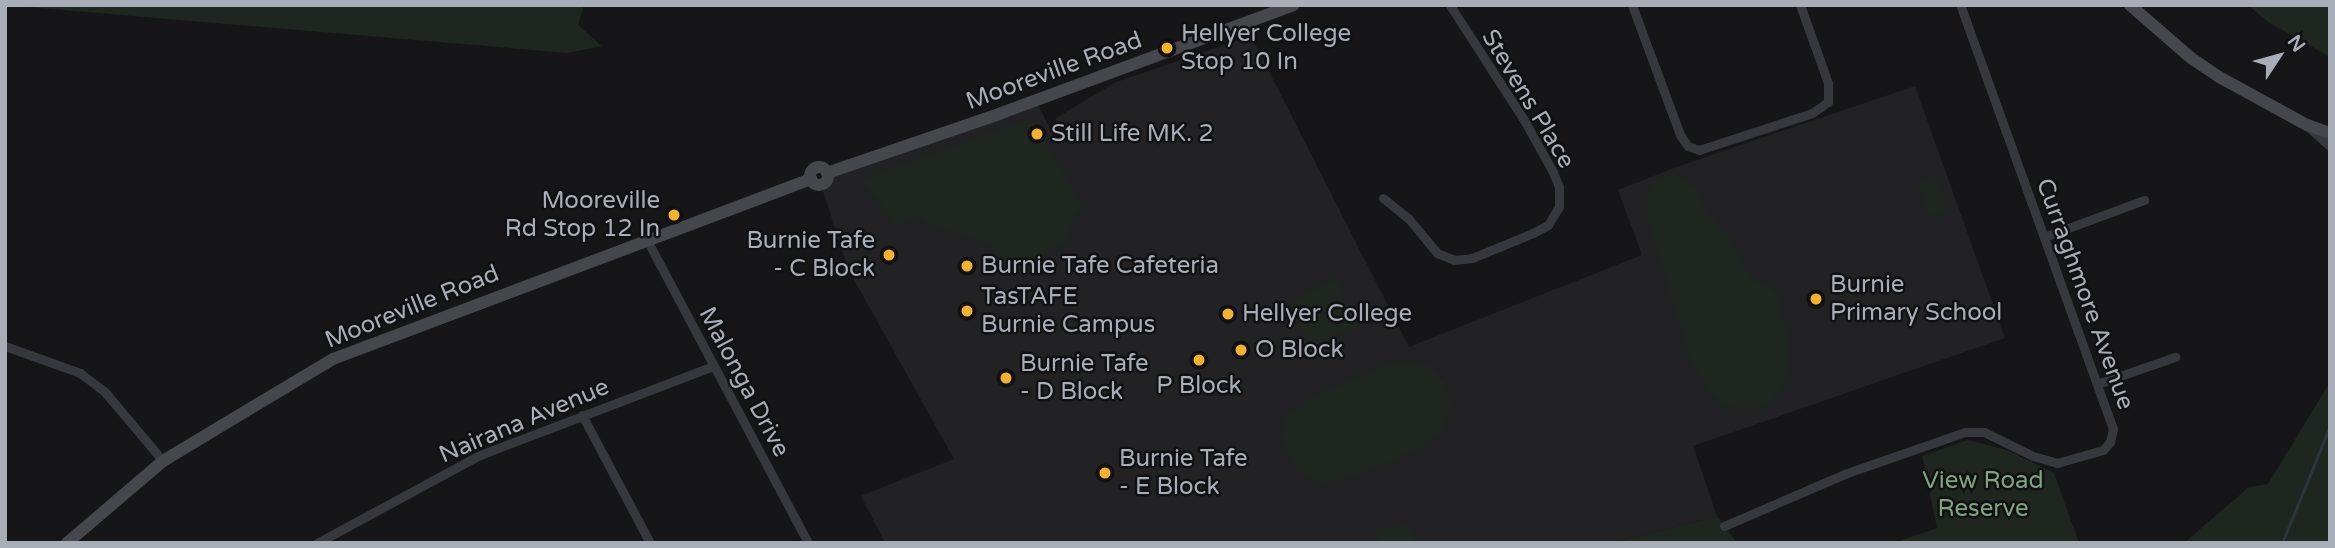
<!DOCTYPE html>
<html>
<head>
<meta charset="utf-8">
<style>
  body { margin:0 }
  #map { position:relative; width:2335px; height:548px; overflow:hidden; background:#161618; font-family:"Varela Round",sans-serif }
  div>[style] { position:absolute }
  .built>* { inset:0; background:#222225 }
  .green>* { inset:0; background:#1e261f; transform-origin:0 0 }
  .stream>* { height:2.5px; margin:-1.25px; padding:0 1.25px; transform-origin:1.25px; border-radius:1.25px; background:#2c353c }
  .minor>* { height:9px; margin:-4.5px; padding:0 4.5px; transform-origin:4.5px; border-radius:4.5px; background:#37383d }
  .tertiary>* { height:10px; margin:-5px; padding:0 5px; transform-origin:5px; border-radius:5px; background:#37383d }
  .secondary>* { height:12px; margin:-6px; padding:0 6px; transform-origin:6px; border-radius:6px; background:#45474d }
  .secondary>.ring { margin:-6px; padding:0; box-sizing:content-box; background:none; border:12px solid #45474d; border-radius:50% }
  .dots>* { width:19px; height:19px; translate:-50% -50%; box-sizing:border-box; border:4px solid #111113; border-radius:50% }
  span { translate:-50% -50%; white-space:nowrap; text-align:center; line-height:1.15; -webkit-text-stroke:5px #111113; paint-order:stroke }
  .poi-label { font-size:24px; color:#a8adb8 }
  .left { translate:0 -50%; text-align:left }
  .right { translate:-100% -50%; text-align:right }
  .street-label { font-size:24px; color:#a8adb8 }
  .park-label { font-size:24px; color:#7fa381 }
  .frame { position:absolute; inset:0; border:7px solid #a8adb8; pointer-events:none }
  .north { position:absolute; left:2244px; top:21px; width:70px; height:70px; -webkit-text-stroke:5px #111113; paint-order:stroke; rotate:54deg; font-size:19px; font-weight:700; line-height:28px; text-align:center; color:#a8adb8 }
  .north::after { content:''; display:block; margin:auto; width:24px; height:32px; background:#a8adb8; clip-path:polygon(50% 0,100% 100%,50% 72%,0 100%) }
</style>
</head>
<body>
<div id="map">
  <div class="built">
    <i style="clip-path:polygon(1251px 36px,1409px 347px,1642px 255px,1618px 190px,1679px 166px,1915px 86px,2005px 338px,1693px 446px,1717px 516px,1611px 543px,885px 543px,861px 496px,954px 459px,848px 269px,821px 185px,828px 176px,1036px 101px,1054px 136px,1056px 118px,1116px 82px)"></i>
  </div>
  <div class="green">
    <i style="clip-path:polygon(5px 5px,584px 5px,578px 25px,602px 46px,568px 53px)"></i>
    <i style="clip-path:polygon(2248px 5px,2330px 5px,2330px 57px,2268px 22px)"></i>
    <i style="clip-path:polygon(1031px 118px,1082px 206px,1073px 218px,1068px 240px,1005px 272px,990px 244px,928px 224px,919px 216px,895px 228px,879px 199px,860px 180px)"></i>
    <i style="clip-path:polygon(1670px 175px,1686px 179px,1696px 188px,1704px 208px,1727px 234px,1747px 270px,1756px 282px,1768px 286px,1780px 298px,1780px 310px,1788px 333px,1788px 376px,1773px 399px,1761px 406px,1743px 411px,1720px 403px,1708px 390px,1691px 361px,1648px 221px,1648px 196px,1653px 181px)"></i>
    <i style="left:1936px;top:175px;width:37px;height:20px;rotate:71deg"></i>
    <i style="left:1336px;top:279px;width:51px;height:53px;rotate:63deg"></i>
    <i style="clip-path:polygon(1407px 361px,1429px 365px,1444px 381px,1451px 403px,1444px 428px,1422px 447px,1372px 470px,1327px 484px,1313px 480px,1297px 469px,1283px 446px,1281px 431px,1286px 417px,1310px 398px,1381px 367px)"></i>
    <i style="clip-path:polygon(2330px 382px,2330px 543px,2184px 543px,2249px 487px,2268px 484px)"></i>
    <i style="clip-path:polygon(1968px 440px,2007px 450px,2054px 473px,2079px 543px,1893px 543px,1937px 528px,1922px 456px)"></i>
    <i style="clip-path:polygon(1717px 516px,1737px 543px,1611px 543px)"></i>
    <i style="clip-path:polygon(1408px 524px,1416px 543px,1380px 543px,1375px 529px)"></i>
  </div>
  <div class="stream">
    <i style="left:2282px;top:543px;width:126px;rotate:-67.7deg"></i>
  </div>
  <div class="minor">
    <i style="left:1632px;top:5px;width:139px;rotate:69.7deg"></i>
    <i style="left:1680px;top:135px;width:14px;rotate:54deg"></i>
    <i style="left:1688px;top:146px;width:12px;rotate:20deg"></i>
    <i style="left:1699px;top:150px;width:119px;rotate:-18.1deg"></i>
    <i style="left:1812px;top:113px;width:19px;rotate:-35deg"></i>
    <i style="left:1828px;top:102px;width:19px;rotate:-90deg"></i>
    <i style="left:1828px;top:83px;width:83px;rotate:-109.7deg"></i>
    <i style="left:1383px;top:198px;width:33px;rotate:39deg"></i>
    <i style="left:1409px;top:219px;width:44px;rotate:50.5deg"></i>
    <i style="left:1437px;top:253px;width:18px;rotate:22deg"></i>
    <i style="left:1454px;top:260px;width:18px;rotate:-6deg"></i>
    <i style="left:1472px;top:258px;width:66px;rotate:-22.3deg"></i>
    <i style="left:1533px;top:233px;width:17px;rotate:-28deg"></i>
    <i style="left:1548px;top:225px;width:21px;rotate:-59deg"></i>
    <i style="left:1559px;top:207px;width:20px;rotate:-90deg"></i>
    <i style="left:1559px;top:187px;width:16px;rotate:-112deg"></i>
    <i style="left:1553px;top:172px;width:60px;rotate:-119.1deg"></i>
    <i style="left:1524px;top:120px;width:137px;rotate:-122.8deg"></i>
    <i style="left:2044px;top:237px;width:107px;rotate:-20.3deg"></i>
    <i style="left:647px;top:240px;width:343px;rotate:62deg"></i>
    <i style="left:5px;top:346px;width:80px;rotate:19.8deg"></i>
    <i style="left:80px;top:373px;width:31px;rotate:37deg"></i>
    <i style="left:105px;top:392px;width:90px;rotate:50deg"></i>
    <i style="left:2097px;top:384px;width:83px;rotate:-19.1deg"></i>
    <i style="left:582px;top:415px;width:145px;rotate:62deg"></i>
    <i style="left:1724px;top:526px;width:134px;rotate:-23.3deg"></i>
    <i style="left:1847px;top:473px;width:125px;rotate:-19.2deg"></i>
    <i style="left:1965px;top:432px;width:19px"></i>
    <i style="left:1984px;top:432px;width:55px;rotate:26.1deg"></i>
    <i style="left:2033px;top:456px;width:25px;rotate:16deg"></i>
    <i style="left:2057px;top:463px;width:48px;rotate:-15.8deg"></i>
    <i style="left:2103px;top:450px;width:11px;rotate:-49deg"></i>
    <i style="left:2110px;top:442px;width:13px;rotate:-77deg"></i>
    <i style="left:2113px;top:429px;width:451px;rotate:-109.8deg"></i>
    <i style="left:317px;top:543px;width:185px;rotate:-28.4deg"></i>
    <i style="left:480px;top:455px;width:249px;rotate:-20.9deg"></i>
  </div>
  <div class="tertiary">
    <i style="left:2307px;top:125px;width:31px;rotate:42deg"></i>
  </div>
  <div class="secondary">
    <i style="left:2130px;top:5px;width:81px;rotate:41deg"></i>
    <i style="left:2191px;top:58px;width:36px;rotate:34deg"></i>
    <i style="left:2221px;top:78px;width:98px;rotate:28.7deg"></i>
    <i style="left:2307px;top:125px;width:24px;rotate:19deg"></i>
    <i class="ring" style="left:810px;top:167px;width:6px;height:6px"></i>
    <i style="left:827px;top:173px;width:182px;rotate:-18.9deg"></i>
    <i style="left:999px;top:114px;width:314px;rotate:-20.3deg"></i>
    <i style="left:67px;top:543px;width:126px;rotate:-40.5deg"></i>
    <i style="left:163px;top:461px;width:198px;rotate:-31deg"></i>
    <i style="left:333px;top:359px;width:511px;rotate:-20.63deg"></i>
  </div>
  <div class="dots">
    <i style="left:1167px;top:48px;background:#f2b134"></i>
    <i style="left:1037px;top:134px;background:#f2b134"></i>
    <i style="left:674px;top:215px;background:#f2b134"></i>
    <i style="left:889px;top:255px;background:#f2b134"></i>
    <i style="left:967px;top:266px;background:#f2b134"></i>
    <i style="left:1816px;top:299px;background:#f2b134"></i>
    <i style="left:967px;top:311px;background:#f2b134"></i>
    <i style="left:1228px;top:314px;background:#f2b134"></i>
    <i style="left:1241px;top:350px;background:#f2b134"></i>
    <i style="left:1199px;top:360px;background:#f2b134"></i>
    <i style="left:1006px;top:378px;background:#f2b134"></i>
    <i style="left:1105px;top:473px;background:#f2b134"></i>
  </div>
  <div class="poi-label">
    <span class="left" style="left:1181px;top:48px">Hellyer College<br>Stop 10 In</span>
    <span class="left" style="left:1051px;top:134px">Still Life MK. 2</span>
    <span class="right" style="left:660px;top:215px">Mooreville<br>Rd Stop 12 In</span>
    <span class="right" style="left:875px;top:255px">Burnie Tafe<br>- C Block</span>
    <span class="left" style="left:981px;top:266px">Burnie Tafe Cafeteria</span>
    <span class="left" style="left:1830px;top:299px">Burnie<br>Primary School</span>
    <span class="left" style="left:981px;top:311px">TasTAFE<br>Burnie Campus</span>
    <span class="left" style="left:1242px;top:314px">Hellyer College</span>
    <span class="left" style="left:1255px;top:350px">O Block</span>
    <span class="left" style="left:1020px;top:378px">Burnie Tafe<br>- D Block</span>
    <span style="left:1199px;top:386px">P Block</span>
    <span class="left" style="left:1119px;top:473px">Burnie Tafe<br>- E Block</span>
  </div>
  <div class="street-label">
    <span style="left:1054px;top:71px;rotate:-20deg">Mooreville Road</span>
    <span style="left:1528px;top:99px;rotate:59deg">Stevens Place</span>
    <span style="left:2085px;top:294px;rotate:70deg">Curraghmore Avenue</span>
    <span style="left:412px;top:307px;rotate:-22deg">Mooreville Road</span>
    <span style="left:744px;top:382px;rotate:62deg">Malonga Drive</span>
    <span style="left:524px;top:421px;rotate:-23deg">Nairana Avenue</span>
  </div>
  <div class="park-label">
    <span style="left:1983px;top:495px">View Road<br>Reserve</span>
  </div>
  <div class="frame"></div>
  <div class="north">N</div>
</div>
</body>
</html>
